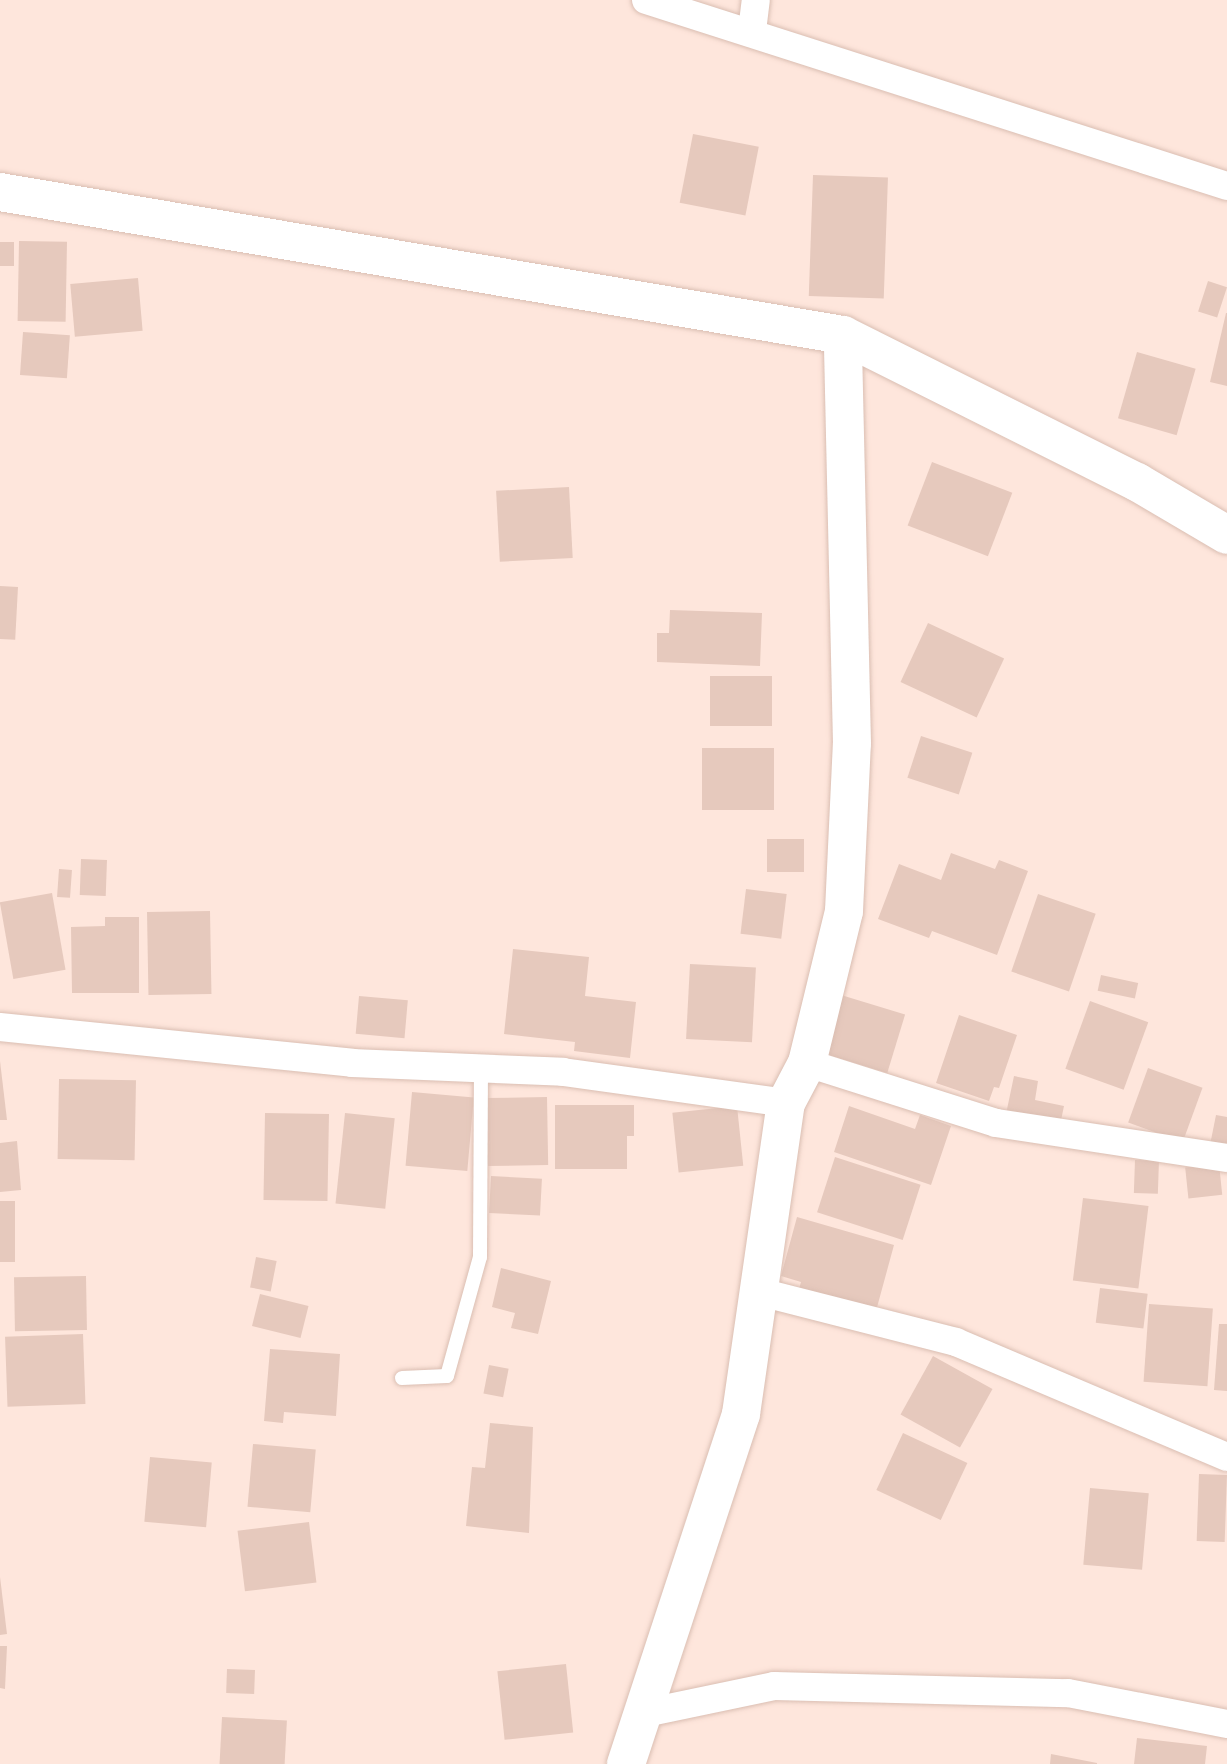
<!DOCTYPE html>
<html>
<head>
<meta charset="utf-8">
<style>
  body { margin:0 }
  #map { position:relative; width:1227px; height:1764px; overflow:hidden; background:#fee6dc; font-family:"Roboto Condensed",sans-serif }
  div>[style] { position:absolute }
  .building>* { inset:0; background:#e6c9bd; transform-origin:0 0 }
  .roads { filter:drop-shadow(0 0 2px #dabeb2) drop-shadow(0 0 2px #dabeb2) }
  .lane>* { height:14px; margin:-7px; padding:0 7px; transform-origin:7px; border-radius:7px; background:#fff }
  .street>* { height:28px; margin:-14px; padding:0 14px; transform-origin:14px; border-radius:14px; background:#fff }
  .secondary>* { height:38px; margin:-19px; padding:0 19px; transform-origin:19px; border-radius:19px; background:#fff }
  span { translate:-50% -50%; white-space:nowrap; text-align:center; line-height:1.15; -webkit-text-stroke:5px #fee6dc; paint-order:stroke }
</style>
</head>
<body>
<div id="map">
  <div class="building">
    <i style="left:693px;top:134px;width:67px;height:70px;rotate:11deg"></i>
    <i style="left:813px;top:175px;width:75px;height:121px;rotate:2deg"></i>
    <i style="left:19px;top:241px;width:48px;height:80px;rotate:1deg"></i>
    <i style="left:0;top:242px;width:14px;height:24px"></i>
    <i style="left:138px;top:278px;width:53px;height:68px;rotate:85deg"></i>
    <i style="left:1208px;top:281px;width:20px;height:32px;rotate:18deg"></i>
    <i style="clip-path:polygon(1226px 313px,1227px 313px,1227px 386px,1210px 382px)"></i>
    <i style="left:23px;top:332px;width:47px;height:43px;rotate:4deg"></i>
    <i style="left:1137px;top:352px;width:61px;height:69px;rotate:16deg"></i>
    <i style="left:932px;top:462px;width:86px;height:68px;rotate:21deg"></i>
    <i style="left:569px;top:487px;width:71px;height:73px;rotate:87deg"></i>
    <i style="left:0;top:586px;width:18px;height:53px;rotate:3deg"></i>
    <i style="clip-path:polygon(670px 610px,762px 613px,760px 666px,657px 662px,657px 633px,669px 633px)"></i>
    <i style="left:928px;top:623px;width:84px;height:65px;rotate:25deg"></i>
    <i style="left:710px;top:676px;width:62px;height:50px"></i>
    <i style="left:921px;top:736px;width:54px;height:44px;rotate:18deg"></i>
    <i style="left:702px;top:748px;width:72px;height:62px"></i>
    <i style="left:767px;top:839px;width:37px;height:33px"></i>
    <i style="clip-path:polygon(951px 853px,995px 869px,999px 860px,1028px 871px,997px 955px,932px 931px,929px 938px,878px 919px,899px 864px,941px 880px)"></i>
    <i style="left:81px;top:859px;width:26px;height:36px;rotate:2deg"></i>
    <i style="left:59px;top:869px;width:13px;height:28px;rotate:4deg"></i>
    <i style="left:746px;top:889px;width:41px;height:45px;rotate:7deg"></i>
    <i style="left:52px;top:893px;width:78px;height:53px;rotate:80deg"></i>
    <i style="left:1038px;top:894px;width:61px;height:82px;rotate:19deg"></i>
    <i style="left:210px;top:911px;width:83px;height:63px;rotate:89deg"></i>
    <i style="clip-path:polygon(105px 917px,139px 917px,139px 993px,72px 993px,71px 927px,105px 926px)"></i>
    <i style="clip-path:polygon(513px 949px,589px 957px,585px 996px,636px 1002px,630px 1058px,574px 1051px,575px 1042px,504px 1034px)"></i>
    <i style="left:690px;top:964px;width:66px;height:75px;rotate:3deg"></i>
    <i style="left:1101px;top:975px;width:38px;height:16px;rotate:12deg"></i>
    <i style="left:841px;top:995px;width:67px;height:61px;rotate:17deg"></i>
    <i style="left:359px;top:996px;width:49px;height:38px;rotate:5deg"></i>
    <i style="left:1090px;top:1001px;width:62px;height:72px;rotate:20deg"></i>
    <i style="clip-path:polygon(959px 1015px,1017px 1035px,999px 1088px,994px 1087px,989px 1101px,936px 1083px)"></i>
    <i style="clip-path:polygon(0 1061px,7px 1120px,0 1120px)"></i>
    <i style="left:1148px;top:1068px;width:58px;height:58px;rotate:20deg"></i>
    <i style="clip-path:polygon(1014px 1076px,1038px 1081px,1035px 1100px,1064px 1106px,1060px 1125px,1006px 1114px)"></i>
    <i style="left:59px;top:1079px;width:77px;height:80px;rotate:1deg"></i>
    <i style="left:412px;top:1092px;width:62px;height:74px;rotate:5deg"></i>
    <i style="left:547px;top:1097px;width:68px;height:61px;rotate:89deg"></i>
    <i style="clip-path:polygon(555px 1105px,634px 1105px,634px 1136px,627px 1136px,627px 1169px,555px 1169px)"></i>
    <i style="left:737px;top:1106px;width:60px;height:65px;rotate:84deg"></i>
    <i style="clip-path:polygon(849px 1106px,915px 1129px,920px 1115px,951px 1126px,931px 1185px,834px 1152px)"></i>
    <i style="left:265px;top:1113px;width:64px;height:87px;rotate:1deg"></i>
    <i style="left:345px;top:1113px;width:50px;height:91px;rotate:6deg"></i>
    <i style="clip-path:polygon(1216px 1115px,1227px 1117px,1227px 1148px,1210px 1145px)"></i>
    <i style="clip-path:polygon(17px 1141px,21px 1190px,0 1192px,0 1143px)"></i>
    <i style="left:835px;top:1157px;width:90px;height:58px;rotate:18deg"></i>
    <i style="left:1135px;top:1160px;width:24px;height:33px;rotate:2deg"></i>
    <i style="left:1219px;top:1164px;width:31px;height:34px;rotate:84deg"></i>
    <i style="left:491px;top:1176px;width:51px;height:37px;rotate:3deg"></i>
    <i style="left:1083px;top:1198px;width:66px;height:83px;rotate:7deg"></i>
    <i style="left:0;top:1201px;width:15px;height:61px"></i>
    <i style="clip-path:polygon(797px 1217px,894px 1245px,876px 1311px,799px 1289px,801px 1282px,781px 1276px)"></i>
    <i style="left:256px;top:1257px;width:21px;height:31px;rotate:11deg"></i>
    <i style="clip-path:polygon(501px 1268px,551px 1281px,538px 1334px,511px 1328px,515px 1313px,492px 1307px)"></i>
    <i style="left:86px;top:1276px;width:54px;height:72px;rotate:89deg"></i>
    <i style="left:1100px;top:1288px;width:48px;height:35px;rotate:7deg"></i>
    <i style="left:260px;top:1294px;width:50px;height:33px;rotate:14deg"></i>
    <i style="left:1149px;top:1304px;width:64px;height:78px;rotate:4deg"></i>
    <i style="clip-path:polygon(1219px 1324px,1227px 1324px,1227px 1391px,1214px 1390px)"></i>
    <i style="left:83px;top:1334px;width:70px;height:78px;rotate:88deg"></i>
    <i style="clip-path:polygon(270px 1349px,340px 1354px,336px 1416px,284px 1412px,283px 1423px,264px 1421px)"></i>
    <i style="left:933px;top:1356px;width:68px;height:67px;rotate:29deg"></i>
    <i style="left:489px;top:1365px;width:20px;height:29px;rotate:11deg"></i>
    <i style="clip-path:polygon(490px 1423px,533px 1427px,529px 1533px,466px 1526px,472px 1467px,485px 1468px)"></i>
    <i style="left:903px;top:1433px;width:71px;height:63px;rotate:25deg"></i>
    <i style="left:253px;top:1444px;width:63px;height:63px;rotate:5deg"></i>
    <i style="left:150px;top:1457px;width:62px;height:65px;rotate:5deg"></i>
    <i style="left:1199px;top:1474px;width:28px;height:67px;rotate:2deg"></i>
    <i style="left:1090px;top:1488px;width:59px;height:77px;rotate:5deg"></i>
    <i style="left:309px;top:1522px;width:61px;height:72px;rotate:83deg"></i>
    <i style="clip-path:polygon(0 1577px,7px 1634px,0 1635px)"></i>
    <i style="clip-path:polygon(0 1646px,7px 1646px,5px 1689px,0 1688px)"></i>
    <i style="left:566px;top:1664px;width:69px;height:69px;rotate:84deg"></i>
    <i style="left:227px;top:1669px;width:28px;height:24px;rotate:2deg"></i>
    <i style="left:222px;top:1717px;width:65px;height:47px;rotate:3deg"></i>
    <i style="clip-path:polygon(1137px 1738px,1207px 1746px,1205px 1764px,1134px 1764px)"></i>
    <i style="clip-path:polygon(1051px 1754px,1097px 1763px,1097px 1764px,1050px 1764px)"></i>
  </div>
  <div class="roads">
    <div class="lane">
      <i style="left:402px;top:1378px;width:45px;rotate:-2.5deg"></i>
      <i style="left:447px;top:1376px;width:123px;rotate:-74.5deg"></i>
      <i style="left:480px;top:1257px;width:190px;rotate:-89.7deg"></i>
    </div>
    <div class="street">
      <i style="left:646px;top:0;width:610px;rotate:17.75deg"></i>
      <i style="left:752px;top:31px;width:31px;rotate:-83deg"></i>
      <i style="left:0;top:1027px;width:354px;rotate:5.8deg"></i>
      <i style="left:352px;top:1063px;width:211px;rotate:2.4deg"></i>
      <i style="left:563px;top:1072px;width:225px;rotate:7.9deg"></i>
      <i style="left:807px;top:1063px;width:198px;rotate:17.6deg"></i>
      <i style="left:996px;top:1123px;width:234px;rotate:8.6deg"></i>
      <i style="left:760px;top:1292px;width:202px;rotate:14.3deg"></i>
      <i style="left:956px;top:1342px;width:294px;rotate:23deg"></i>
      <i style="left:645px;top:1713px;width:132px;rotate:-11.8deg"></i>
      <i style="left:774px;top:1686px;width:294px;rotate:1.4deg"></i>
      <i style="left:1068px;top:1693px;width:162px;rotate:11deg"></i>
    </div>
    <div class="secondary">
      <i style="left:0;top:192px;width:855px;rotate:9.63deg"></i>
      <i style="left:843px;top:335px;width:329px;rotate:26.6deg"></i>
      <i style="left:1137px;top:482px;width:104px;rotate:30.5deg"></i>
      <i style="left:626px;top:1764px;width:368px;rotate:-71.8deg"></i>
      <i style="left:741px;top:1414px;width:314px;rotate:-81.8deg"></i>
      <i style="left:786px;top:1103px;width:45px;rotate:-62.3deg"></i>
      <i style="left:807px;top:1063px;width:156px;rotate:-76.3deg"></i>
      <i style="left:844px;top:911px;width:167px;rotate:-87.3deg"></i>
      <i style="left:852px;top:744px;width:409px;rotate:-91.3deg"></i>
    </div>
  </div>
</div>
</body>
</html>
